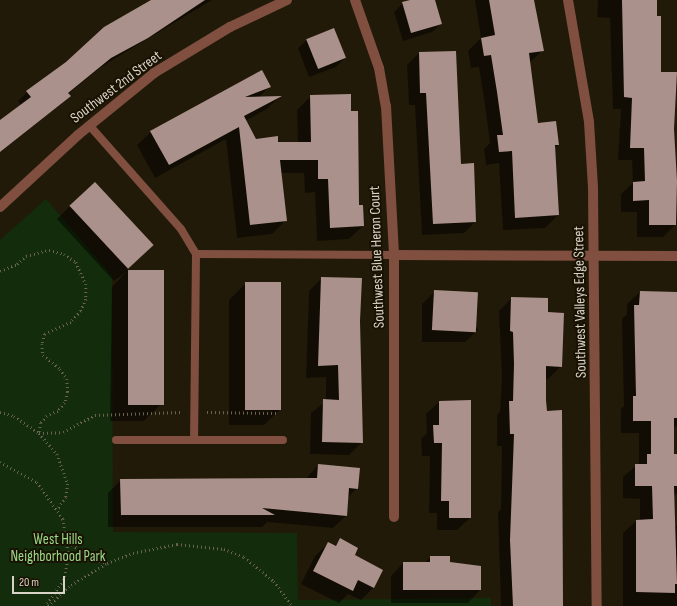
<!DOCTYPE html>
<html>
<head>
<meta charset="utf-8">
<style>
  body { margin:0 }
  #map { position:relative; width:677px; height:606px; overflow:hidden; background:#221a08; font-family:"Sofia Sans Condensed",sans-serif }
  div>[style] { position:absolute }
  .green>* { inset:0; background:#132c0b }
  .shadow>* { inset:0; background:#0007 }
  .building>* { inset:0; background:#ab918b; transform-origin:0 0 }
  .path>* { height:2.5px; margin-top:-1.25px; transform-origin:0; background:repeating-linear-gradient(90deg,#696253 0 1px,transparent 0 4px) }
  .lane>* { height:8px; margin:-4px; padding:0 4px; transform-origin:4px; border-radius:4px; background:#804f40 }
  .street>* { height:10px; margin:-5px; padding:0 5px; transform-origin:5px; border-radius:5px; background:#804f40 }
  span { translate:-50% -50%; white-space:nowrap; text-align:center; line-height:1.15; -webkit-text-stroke:4px #191102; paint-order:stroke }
  .street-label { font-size:15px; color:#d8d3c7 }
  .park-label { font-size:15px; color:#9ad988 }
  .scale { position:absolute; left:12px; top:576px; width:53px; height:18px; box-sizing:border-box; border:2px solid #d8d3c7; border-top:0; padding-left:5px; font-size:12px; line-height:14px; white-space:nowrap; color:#d8d3c7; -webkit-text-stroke:3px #191102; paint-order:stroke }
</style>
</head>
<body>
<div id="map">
  <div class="green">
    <i style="clip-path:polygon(46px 199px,112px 276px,113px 532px,297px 533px,298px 600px,491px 598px,491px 606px,0 606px,0 240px)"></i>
  </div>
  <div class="shadow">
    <i style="clip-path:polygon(153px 0,212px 0,101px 67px,68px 94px,69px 96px,60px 105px,0 152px,0 121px,21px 105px,18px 101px,27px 92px)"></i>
    <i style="clip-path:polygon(414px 0,434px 0,441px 24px,432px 32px,403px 41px,394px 12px,403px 3px)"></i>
    <i style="clip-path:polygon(475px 0,521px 0,543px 50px,529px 63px,538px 124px,558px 145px,555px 148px,558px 215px,545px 228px,503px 230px,499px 163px,486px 165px,484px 149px,490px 143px,485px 105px,479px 67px,471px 68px,468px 51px,481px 38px)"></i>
    <i style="clip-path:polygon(598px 0,656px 0,660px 73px,677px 73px,673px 129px,677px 223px,663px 237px,637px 237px,637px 212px,621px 212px,621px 194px,633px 183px,632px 160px,618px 160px,621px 109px,613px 109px,610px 18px,597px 17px)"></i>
    <i style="clip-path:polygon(307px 40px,345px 58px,336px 67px,309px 77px,298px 48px)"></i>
    <i style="clip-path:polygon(419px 53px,460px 165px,475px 222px,464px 233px,422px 235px,415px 105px,409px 105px,407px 65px)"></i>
    <i style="clip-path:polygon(270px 86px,259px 97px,279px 97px,267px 109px,245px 121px,255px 140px,298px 143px,297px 110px,311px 96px,358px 206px,363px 226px,349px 239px,317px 241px,315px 192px,305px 193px,304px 173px,281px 173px,286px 220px,272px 234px,237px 238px,226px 139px,155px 178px,137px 145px,151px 132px)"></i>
    <i style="clip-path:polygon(70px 206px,152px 245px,126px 270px,163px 271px,160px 405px,144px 421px,110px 421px,112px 287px,126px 272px,114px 281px,57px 219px)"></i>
    <i style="clip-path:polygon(322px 278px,359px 321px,362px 442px,349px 455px,310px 454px,311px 413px,326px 401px,326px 377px,306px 378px,309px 291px)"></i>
    <i style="clip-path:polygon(245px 284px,281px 409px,264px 425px,229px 425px,229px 300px)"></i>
    <i style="clip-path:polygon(435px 291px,456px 291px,478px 330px,465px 342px,422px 342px,422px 304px)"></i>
    <i style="clip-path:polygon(640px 292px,677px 293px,677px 425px,673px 429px,673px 455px,677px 455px,677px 493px,673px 497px,673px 525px,677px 525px,677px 606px,623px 606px,623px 533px,636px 521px,640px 521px,640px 499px,623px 498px,623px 477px,639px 463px,639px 433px,621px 433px,621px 409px,624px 406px,622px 319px,627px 314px,627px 304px)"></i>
    <i style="clip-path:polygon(512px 298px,547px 313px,561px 366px,548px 379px,545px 379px,545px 400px,562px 606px,501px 606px,498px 512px,501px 509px,502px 446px,497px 446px,497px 415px,500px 411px,502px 377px,499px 311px)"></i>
    <i style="clip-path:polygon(439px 402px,470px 518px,457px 530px,437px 530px,437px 513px,429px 513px,430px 456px,422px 456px,421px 439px,427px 433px,426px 414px)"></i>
    <i style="clip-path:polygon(318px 465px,357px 488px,347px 498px,346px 516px,333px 528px,267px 522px,262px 527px,108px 527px,108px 493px,121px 480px,306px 479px)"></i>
    <i style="clip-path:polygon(340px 540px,353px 556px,382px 570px,373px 588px,361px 600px,348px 594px,339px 603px,301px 584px,315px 556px,328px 544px,334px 546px)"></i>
    <i style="clip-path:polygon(431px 557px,449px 563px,480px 590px,468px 603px,391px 603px,391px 576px,403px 563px,424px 563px)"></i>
  </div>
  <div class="building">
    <i style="clip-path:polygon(151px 0,205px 0,148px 38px,111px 58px,68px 93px,71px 96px,0 152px,0 120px,31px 97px,26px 91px,66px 62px,104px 27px)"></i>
    <i style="clip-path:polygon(410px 0,435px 0,442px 24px,411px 33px,402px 2px)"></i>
    <i style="clip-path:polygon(489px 0,534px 0,544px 51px,529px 53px,538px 123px,556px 121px,559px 145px,555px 145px,559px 215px,515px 218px,512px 151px,499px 152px,497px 135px,503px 135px,497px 92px,491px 55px,484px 56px,481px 38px,495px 35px)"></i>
    <i style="clip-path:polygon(622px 0,657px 0,657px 16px,661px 16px,661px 72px,677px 72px,674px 129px,677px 181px,676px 225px,649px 225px,649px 200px,633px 201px,633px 182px,645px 181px,644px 148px,630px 148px,632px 98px,624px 97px)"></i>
    <i style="left:334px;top:28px;width:32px;height:30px;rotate:68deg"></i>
    <i style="clip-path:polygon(456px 51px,461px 164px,474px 163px,476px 222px,433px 224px,426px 93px,420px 93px,419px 52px)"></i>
    <i style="clip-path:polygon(262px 70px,271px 87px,245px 97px,282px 96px,244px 116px,256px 139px,278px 136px,278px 142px,311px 142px,310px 95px,351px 94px,351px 111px,358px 111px,359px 205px,363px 205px,364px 226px,330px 228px,328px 179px,318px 179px,318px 160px,280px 160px,287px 221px,250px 225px,239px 127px,169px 165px,150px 131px)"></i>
    <i style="left:95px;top:182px;width:86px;height:35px;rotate:47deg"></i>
    <i style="left:128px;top:270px;width:36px;height:135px"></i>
    <i style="clip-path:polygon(321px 277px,362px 278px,360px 321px,363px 443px,322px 442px,323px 399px,339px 400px,338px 365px,318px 366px)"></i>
    <i style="left:281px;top:282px;width:128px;height:36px;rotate:90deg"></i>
    <i style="left:434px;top:290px;width:44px;height:40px;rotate:3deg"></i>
    <i style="clip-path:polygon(640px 291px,677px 292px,677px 418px,674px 418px,674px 454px,677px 454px,677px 486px,674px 486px,677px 584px,675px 584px,675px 593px,636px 592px,636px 520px,653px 519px,652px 486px,635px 486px,635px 464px,647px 464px,647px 454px,651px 454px,651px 421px,633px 421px,633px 396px,636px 396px,634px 305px,639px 305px)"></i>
    <i style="clip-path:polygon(511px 297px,548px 298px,548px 312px,564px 313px,562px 367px,546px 366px,546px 400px,547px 411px,562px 410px,563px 606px,513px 606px,510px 540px,514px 434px,510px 434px,509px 401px,513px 401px,514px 364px,513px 332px,510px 331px)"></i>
    <i style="clip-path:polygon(471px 400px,471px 518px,449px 518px,449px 501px,441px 501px,442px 443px,434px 443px,433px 425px,439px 425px,439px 401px)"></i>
    <i style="clip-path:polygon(318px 464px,360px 468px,358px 489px,349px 488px,347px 516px,262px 508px,275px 515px,121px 515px,120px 479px,317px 478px)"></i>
    <i style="clip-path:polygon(340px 538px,358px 548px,355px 555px,383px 570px,374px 588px,358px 580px,353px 591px,313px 571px,328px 542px,336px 546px)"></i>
    <i style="clip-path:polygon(430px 556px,450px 556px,450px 562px,481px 566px,481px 590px,403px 590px,403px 562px,430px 562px)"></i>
  </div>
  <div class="path">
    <i style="left:0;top:271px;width:18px;rotate:-22deg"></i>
    <i style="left:17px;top:264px;width:12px;rotate:-42deg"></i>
    <i style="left:26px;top:256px;width:24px;rotate:-15deg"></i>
    <i style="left:49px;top:250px;width:16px;rotate:15deg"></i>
    <i style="left:64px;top:254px;width:14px;rotate:34deg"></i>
    <i style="left:76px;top:262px;width:24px;rotate:66deg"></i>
    <i style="left:86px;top:284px;width:15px;rotate:90deg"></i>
    <i style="left:86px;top:299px;width:13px;rotate:113deg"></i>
    <i style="left:81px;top:311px;width:15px;rotate:132deg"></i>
    <i style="left:71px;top:322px;width:29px;rotate:155deg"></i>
    <i style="left:45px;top:334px;width:10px;rotate:107deg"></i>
    <i style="left:42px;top:344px;width:11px;rotate:85deg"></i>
    <i style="left:43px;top:355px;width:22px;rotate:39deg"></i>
    <i style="left:60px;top:369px;width:12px;rotate:55deg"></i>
    <i style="left:67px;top:379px;width:13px;rotate:86deg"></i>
    <i style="left:68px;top:392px;width:11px;rotate:105deg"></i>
    <i style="left:65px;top:403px;width:11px;rotate:131deg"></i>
    <i style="left:58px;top:411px;width:12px;rotate:156deg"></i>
    <i style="left:47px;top:416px;width:9px;rotate:131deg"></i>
    <i style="left:41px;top:423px;width:10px;rotate:101deg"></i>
    <i style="left:39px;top:433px;width:24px;rotate:-2deg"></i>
    <i style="left:63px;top:432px;width:36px;rotate:-28deg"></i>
    <i style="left:95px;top:415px;width:87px;rotate:-2deg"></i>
    <i style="left:0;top:412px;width:15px;rotate:16deg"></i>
    <i style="left:14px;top:416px;width:30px;rotate:34deg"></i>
    <i style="left:39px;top:433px;width:28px;rotate:49deg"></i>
    <i style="left:57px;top:454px;width:32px;rotate:70deg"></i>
    <i style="left:68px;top:484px;width:13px;rotate:99deg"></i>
    <i style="left:66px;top:497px;width:14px;rotate:124deg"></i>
    <i style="left:207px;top:412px;width:71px;rotate:0.8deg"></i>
    <i style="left:0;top:462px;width:42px;rotate:28.4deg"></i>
    <i style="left:37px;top:482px;width:45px;rotate:54.9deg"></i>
    <i style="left:63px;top:519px;width:37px;rotate:81deg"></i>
    <i style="left:69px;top:556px;width:25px;rotate:102deg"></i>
    <i style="left:64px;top:580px;width:32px;rotate:125deg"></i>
    <i style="left:69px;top:542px;width:29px;rotate:36deg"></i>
    <i style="left:92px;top:559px;width:16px;rotate:15deg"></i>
    <i style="left:48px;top:606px;width:31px;rotate:-42deg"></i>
    <i style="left:71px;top:585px;width:42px;rotate:-31.4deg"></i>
    <i style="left:107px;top:563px;width:28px;rotate:-21deg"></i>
    <i style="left:133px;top:553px;width:45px;rotate:-11.6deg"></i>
    <i style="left:177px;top:544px;width:47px;rotate:6.1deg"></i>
    <i style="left:224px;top:549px;width:22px;rotate:22deg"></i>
    <i style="left:244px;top:557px;width:38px;rotate:39deg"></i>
    <i style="left:274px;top:581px;width:31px;rotate:54deg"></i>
  </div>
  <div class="lane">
    <i style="left:89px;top:125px;width:139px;rotate:48.5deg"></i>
    <i style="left:181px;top:229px;width:29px;rotate:59deg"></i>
    <i style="left:196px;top:254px;width:186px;rotate:90.6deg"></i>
    <i style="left:196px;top:254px;width:198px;rotate:0.3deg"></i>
    <i style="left:116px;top:440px;width:167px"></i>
  </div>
  <div class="street">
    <i style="left:355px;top:0;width:72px;rotate:70.6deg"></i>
    <i style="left:379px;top:68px;width:39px;rotate:80deg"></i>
    <i style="left:386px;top:106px;width:149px;rotate:86.9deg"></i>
    <i style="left:394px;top:255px;width:262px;rotate:90deg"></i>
    <i style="left:568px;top:0;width:124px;rotate:80.2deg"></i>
    <i style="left:589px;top:122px;width:66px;rotate:86.5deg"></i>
    <i style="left:593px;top:188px;width:418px;rotate:89.5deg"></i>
    <i style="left:0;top:207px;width:106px;rotate:-42.7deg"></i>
    <i style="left:78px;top:135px;width:98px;rotate:-39.2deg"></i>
    <i style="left:154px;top:73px;width:89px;rotate:-31.2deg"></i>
    <i style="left:230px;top:27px;width:63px;rotate:-25.3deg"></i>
    <i style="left:394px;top:255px;width:283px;rotate:0.2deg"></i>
  </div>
  <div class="street-label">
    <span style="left:116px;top:87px;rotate:-37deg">Southwest 2nd Street</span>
    <span style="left:377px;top:257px;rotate:-92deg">Southwest Blue Heron Court</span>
    <span style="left:580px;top:302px;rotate:-91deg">Southwest Valleys Edge Street</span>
  </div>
  <div class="park-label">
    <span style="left:58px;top:548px">West Hills<br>Neighborhood Park</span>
  </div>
  <div class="scale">20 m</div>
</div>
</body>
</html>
